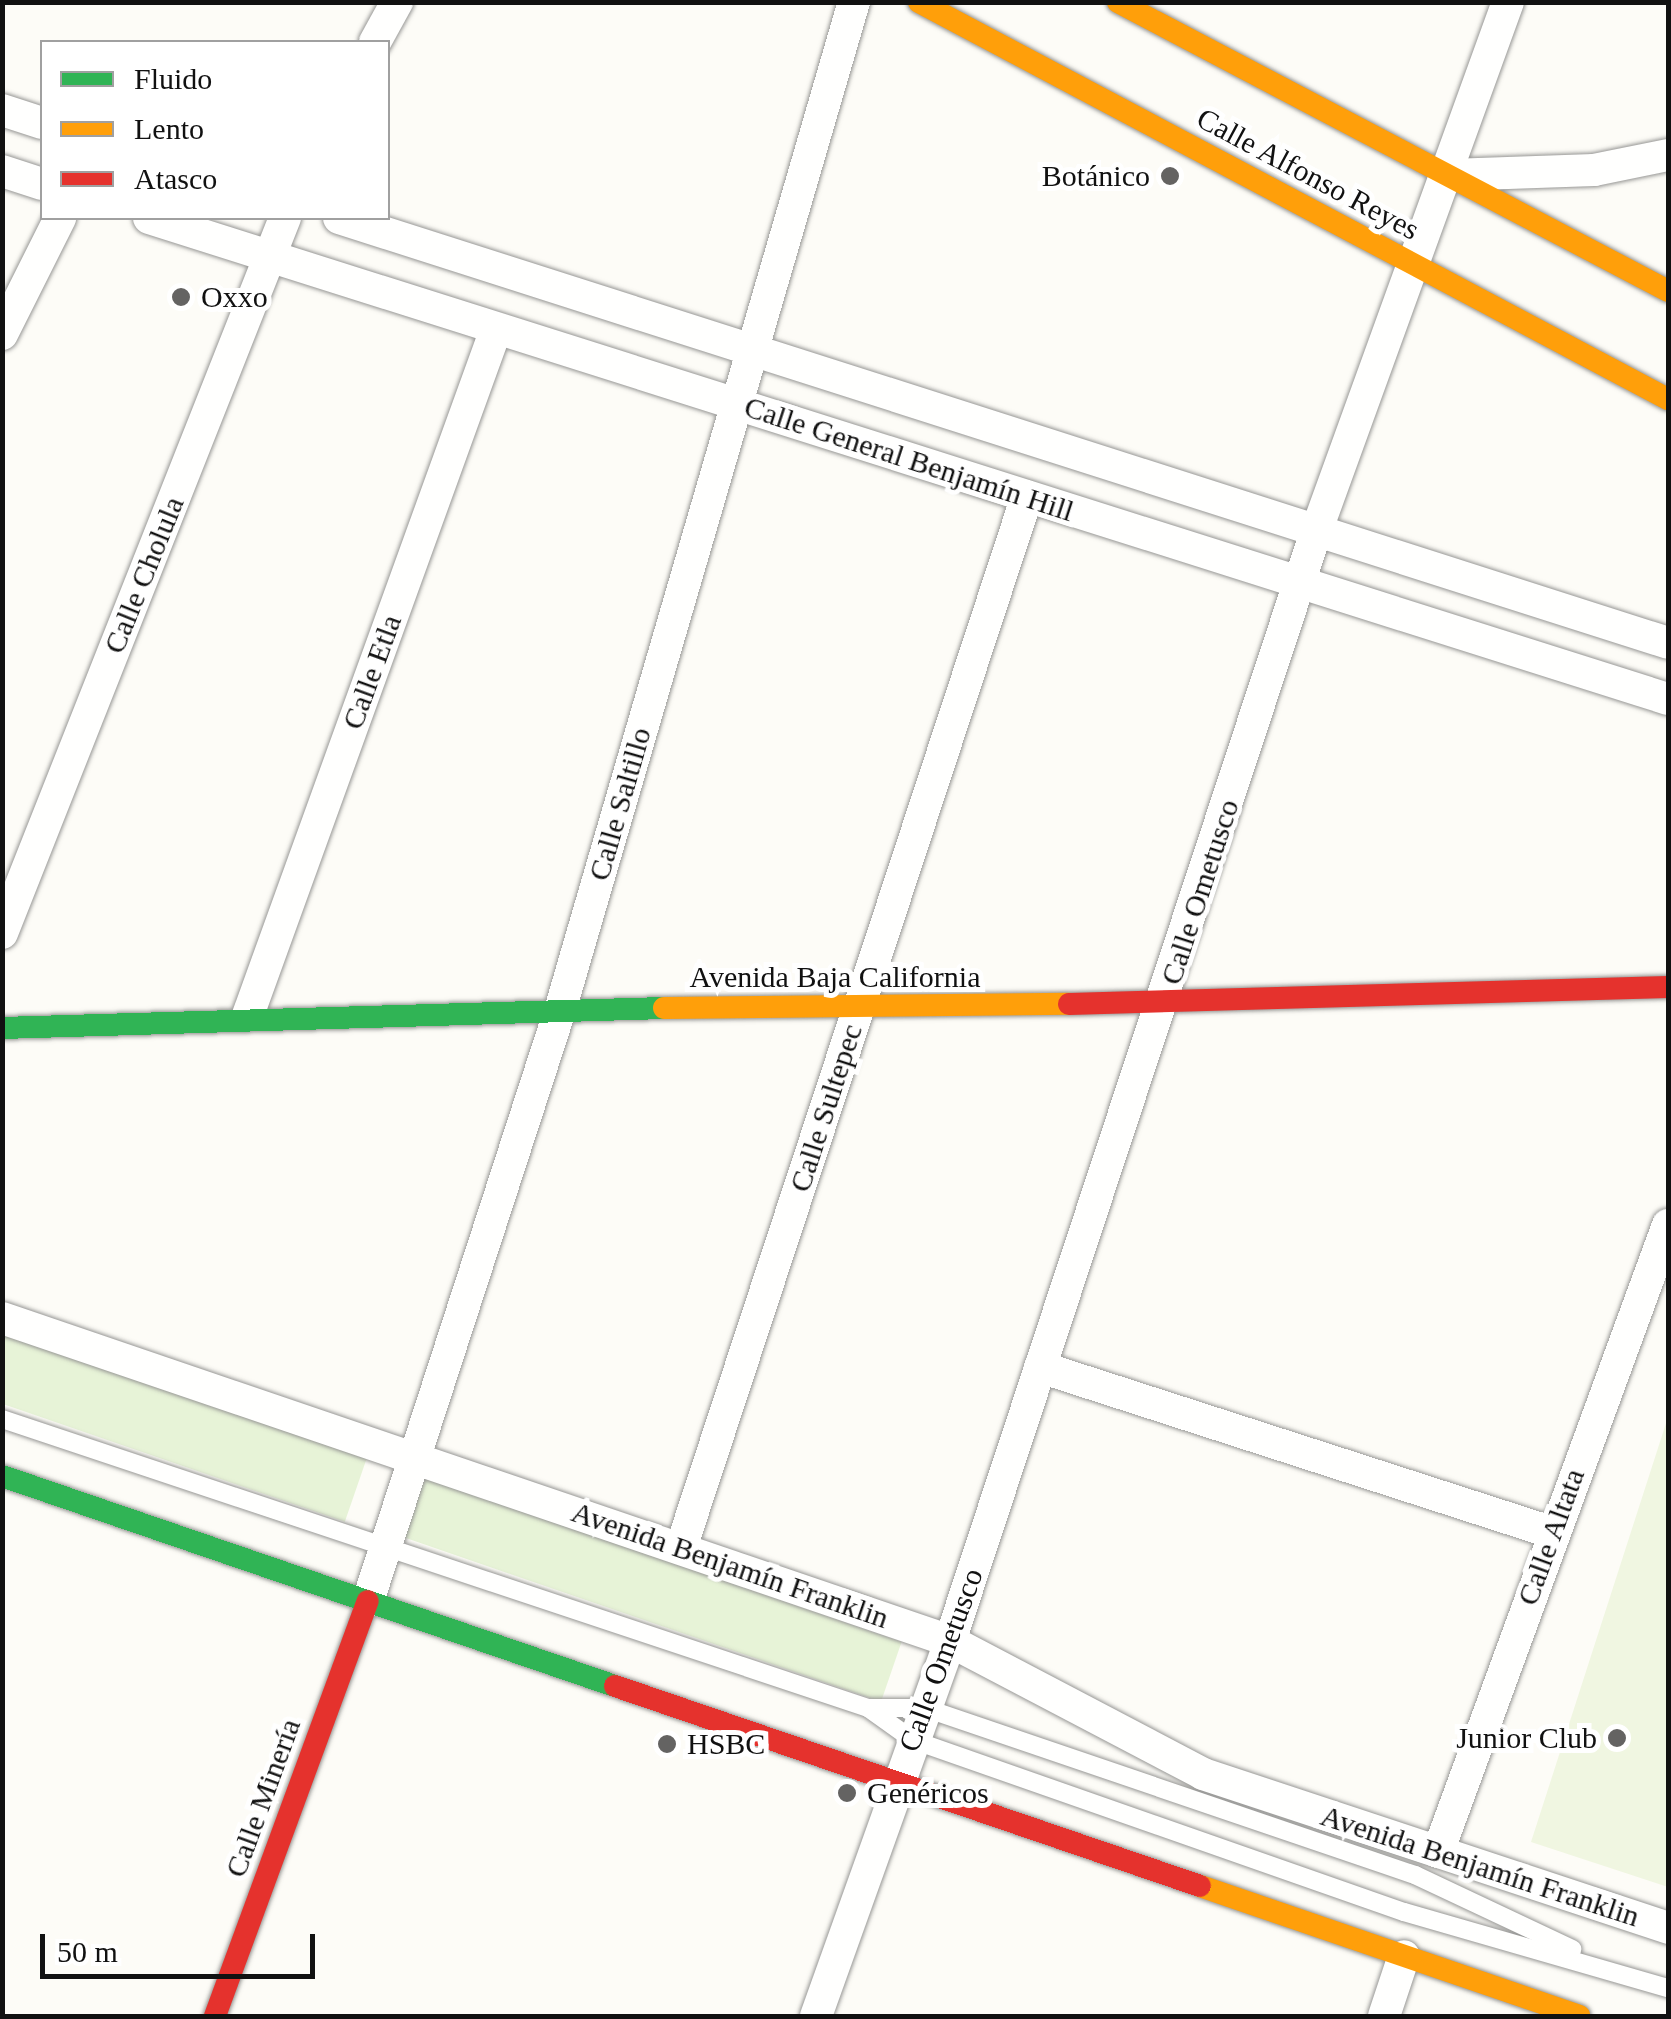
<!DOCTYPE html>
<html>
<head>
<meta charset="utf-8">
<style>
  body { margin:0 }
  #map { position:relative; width:1671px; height:2019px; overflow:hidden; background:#fdfcf7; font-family:"Times New Roman",serif }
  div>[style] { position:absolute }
  .green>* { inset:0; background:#e7f3d7; transform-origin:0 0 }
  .pitch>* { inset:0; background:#f0f6e1 }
  .roads { filter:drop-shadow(0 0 2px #979795) drop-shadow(0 0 2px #979795) }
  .lane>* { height:18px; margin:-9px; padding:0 9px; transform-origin:9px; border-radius:9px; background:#fffffe }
  .street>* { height:32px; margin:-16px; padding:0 16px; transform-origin:16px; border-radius:16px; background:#fffffe }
  .fast>* { height:22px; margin:-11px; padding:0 11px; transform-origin:11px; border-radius:11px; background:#30b455 }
  .slow>* { height:22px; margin:-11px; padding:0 11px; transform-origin:11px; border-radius:11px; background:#ff9f0a }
  .jam>* { height:22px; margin:-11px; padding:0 11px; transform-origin:11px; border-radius:11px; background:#e5322d }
  .dots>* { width:28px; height:28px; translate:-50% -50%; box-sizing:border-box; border:5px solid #fff; border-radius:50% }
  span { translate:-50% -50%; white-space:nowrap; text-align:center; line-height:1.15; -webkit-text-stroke:10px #fff; paint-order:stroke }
  .street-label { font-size:30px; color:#111 }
  .poi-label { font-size:30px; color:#111 }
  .right { translate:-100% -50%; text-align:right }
  .left { translate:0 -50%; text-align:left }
  .frame { position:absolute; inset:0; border:5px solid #111; pointer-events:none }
  .legend { position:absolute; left:40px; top:40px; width:350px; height:180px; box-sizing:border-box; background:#fff; border:2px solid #a0a0a0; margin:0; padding:12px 18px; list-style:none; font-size:30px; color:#111 }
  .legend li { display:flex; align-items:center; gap:20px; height:50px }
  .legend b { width:50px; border:2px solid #a0a0a0 }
  .scale { position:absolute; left:40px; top:1934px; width:275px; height:45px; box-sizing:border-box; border:5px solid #111; border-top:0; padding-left:12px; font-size:30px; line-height:35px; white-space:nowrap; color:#111; -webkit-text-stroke:8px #fff; paint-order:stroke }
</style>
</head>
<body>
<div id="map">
  <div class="green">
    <i style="left:3px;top:1329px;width:386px;height:71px;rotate:19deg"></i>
    <i style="left:425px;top:1478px;width:504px;height:63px;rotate:19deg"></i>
  </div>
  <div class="pitch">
    <i style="clip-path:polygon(1668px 1417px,1668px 1887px,1531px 1842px)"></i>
  </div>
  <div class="roads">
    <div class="lane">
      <i style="left:2px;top:1419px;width:913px;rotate:18.45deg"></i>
      <i style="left:868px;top:1708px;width:55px;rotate:35.4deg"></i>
      <i style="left:913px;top:1740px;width:520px;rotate:19.31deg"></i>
      <i style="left:1404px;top:1912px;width:275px;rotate:16.1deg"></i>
      <i style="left:868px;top:1708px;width:57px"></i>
      <i style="left:925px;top:1708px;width:518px;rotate:18.82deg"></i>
      <i style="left:1415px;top:1875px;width:174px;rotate:25.2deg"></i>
    </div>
    <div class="street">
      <i style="left:375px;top:42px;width:46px;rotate:-61.2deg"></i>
      <i style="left:2px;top:110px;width:42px;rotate:18deg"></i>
      <i style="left:2px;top:171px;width:42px;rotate:18deg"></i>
      <i style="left:1450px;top:175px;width:144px;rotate:-2deg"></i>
      <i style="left:1594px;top:170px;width:76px;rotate:-11.5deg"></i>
      <i style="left:149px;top:218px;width:1593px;rotate:17.57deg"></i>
      <i style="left:339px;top:218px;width:1395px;rotate:17.73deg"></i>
      <i style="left:2px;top:334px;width:130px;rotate:-63.4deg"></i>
      <i style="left:2px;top:933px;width:769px;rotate:-68.41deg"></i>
      <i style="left:248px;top:1015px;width:729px;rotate:-70.12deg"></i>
      <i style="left:2px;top:1318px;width:1002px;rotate:18.81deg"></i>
      <i style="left:950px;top:1641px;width:286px;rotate:27.7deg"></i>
      <i style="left:1203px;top:1774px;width:490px;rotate:18.3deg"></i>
      <i style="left:1040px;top:1367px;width:537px;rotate:17.9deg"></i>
      <i style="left:681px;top:1548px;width:1107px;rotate:-71.79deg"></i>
      <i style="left:368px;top:1601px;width:625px;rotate:-72deg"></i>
      <i style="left:561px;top:1007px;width:1047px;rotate:-73.75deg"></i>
      <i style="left:1438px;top:1852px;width:668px;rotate:-69.86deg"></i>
      <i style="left:816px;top:2016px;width:398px;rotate:-70.3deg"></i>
      <i style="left:950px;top:1641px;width:1168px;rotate:-71.74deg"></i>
      <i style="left:1316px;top:532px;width:564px;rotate:-70.09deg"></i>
      <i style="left:1384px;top:2016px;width:63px;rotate:-71.6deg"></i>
    </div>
    <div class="fast">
      <i style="left:2px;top:1028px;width:662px;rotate:-1.73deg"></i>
      <i style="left:2px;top:1476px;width:648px;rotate:18.91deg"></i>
    </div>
    <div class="slow">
      <i style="left:919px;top:2px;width:848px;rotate:27.93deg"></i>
      <i style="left:1118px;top:2px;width:621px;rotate:27.72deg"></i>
      <i style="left:664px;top:1008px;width:405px;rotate:-0.6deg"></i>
      <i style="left:1200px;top:1886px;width:401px;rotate:18.9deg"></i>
    </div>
    <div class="jam">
      <i style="left:1069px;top:1004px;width:599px;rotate:-1.63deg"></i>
      <i style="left:615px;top:1686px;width:618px;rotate:18.87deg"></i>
      <i style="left:215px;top:2016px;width:442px;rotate:-69.8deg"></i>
    </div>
  </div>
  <div class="dots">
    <i style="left:1170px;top:176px;background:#646362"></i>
    <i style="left:181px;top:297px;background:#646362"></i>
    <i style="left:1617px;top:1738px;background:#646362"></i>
    <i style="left:667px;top:1744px;background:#646362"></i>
    <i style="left:847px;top:1793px;background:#646362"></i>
  </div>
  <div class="street-label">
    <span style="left:1308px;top:174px;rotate:28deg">Calle Alfonso Reyes</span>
    <span style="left:909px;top:459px;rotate:18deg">Calle General Benjamín Hill</span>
    <span style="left:144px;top:575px;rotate:-68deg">Calle Cholula</span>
    <span style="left:372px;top:672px;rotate:-70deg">Calle Etla</span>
    <span style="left:620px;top:804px;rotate:-74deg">Calle Saltillo</span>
    <span style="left:1200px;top:892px;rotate:-72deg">Calle Ometusco</span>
    <span style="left:835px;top:977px">Avenida Baja California</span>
    <span style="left:826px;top:1108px;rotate:-72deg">Calle Sultepec</span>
    <span style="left:1551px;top:1537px;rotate:-70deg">Calle Altata</span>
    <span style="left:730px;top:1565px;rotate:19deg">Avenida Benjamín Franklin</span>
    <span style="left:941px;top:1660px;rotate:-70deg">Calle Ometusco</span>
    <span style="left:263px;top:1798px;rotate:-70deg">Calle Minería</span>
    <span style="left:1480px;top:1866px;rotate:18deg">Avenida Benjamín Franklin</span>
  </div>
  <div class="poi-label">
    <span class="right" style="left:1150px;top:176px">Botánico</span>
    <span class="left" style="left:201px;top:297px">Oxxo</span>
    <span class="right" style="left:1597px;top:1738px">Junior Club</span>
    <span class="left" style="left:687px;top:1744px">HSBC</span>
    <span class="left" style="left:867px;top:1793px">Genéricos</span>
  </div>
  <div class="frame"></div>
  <ul class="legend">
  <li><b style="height:12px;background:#30b455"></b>Fluido</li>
  <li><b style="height:12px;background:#ff9f0a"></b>Lento</li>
  <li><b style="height:12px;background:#e5322d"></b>Atasco</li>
  </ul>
  <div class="scale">50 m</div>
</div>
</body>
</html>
